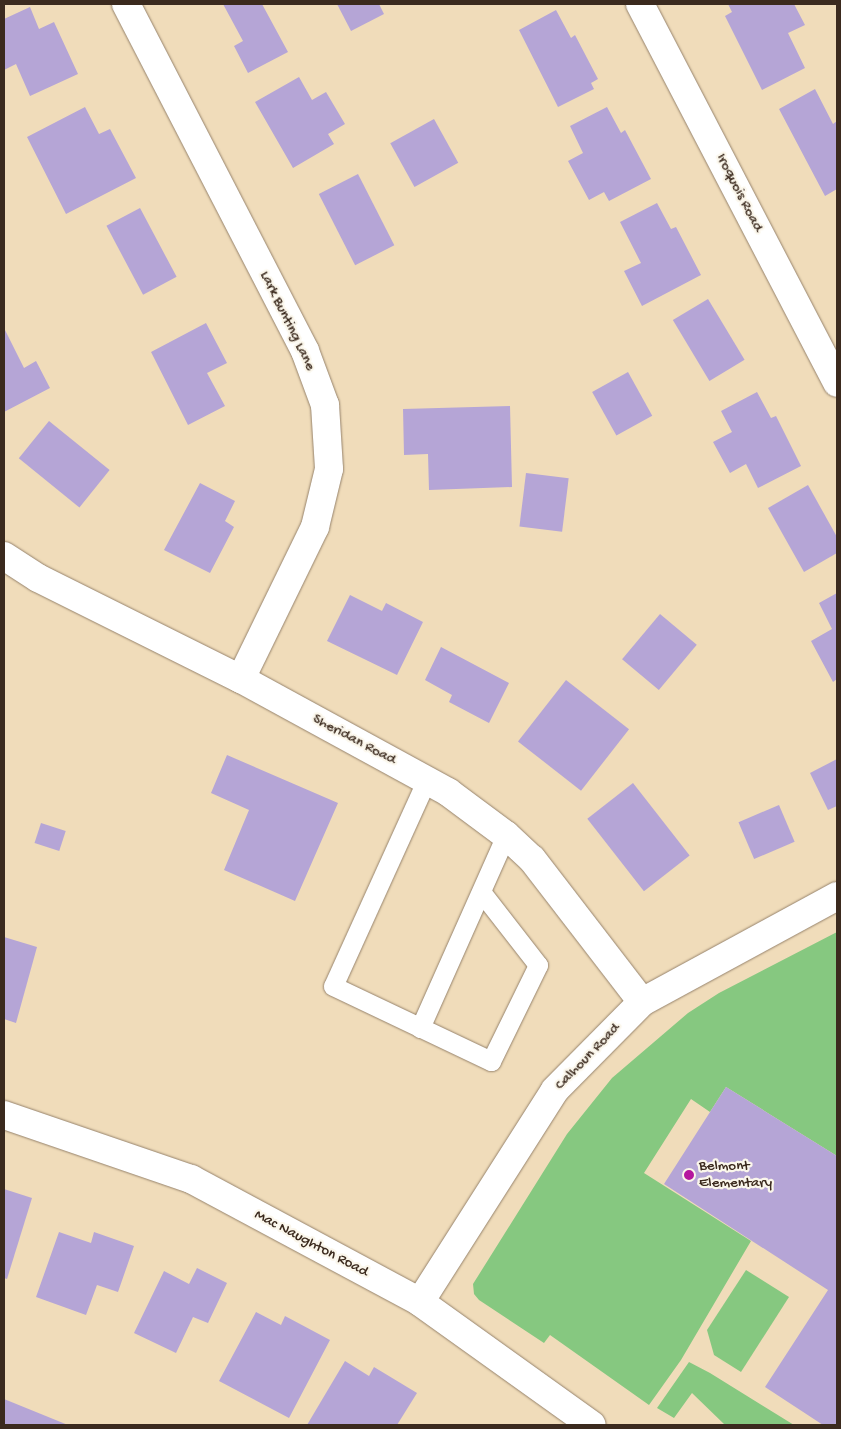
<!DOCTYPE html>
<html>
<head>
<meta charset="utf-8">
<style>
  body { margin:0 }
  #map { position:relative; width:841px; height:1429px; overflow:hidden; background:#f0dcba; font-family:"Gochi Hand",sans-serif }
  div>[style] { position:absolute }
  .green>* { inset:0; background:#86c880 }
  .building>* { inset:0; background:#b5a5d6; transform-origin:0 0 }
  .roads { filter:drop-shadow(0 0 1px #96836c) drop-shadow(0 0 1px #96836c) }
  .lane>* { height:19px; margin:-9.5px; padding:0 9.5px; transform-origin:9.5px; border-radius:9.5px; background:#fff }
  .street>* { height:28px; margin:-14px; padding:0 14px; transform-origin:14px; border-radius:14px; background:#fff }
  .dots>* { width:14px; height:14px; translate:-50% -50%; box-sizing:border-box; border:2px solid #fbf7ec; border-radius:50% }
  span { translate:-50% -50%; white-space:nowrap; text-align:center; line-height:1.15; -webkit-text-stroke:4.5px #fbf7ec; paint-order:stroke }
  .street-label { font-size:15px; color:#3b2a1e }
  .poi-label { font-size:15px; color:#3b2a1e }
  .left { translate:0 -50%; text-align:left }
  .frame { position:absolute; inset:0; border:5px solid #3b2a1e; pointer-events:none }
</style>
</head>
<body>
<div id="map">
  <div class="green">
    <i style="clip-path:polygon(837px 932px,837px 1156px,726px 1087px,710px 1112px,691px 1099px,644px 1173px,751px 1241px,681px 1360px,649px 1405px,550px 1335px,544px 1343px,479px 1300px,474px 1294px,473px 1284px,567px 1134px,612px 1078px,688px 1013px,719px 993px)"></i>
    <i style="clip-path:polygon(746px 1270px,789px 1297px,741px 1372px,714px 1355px,707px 1330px)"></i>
    <i style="clip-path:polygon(689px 1362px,710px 1373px,794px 1425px,725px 1425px,692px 1393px,674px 1418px,657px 1408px)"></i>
  </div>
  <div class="building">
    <i style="clip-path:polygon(223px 4px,262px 4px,288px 52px,248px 73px,234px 46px,243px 41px)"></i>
    <i style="clip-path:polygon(337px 4px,379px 4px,384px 14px,351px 31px)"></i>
    <i style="clip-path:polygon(728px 4px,794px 4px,805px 25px,788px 33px,805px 68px,762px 90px,725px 16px,732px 12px)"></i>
    <i style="clip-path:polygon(30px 7px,39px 29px,54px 22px,78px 74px,30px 96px,16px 64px,4px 70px,4px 19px)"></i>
    <i style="clip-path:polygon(556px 10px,571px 38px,575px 35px,598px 79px,591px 83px,594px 89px,558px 107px,519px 30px)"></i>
    <i style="clip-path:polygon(299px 77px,312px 100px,326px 92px,345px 124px,328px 134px,334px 144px,293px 168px,255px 102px)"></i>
    <i style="clip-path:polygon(815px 89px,833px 124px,837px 121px,837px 189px,825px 196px,779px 109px)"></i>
    <i style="clip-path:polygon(85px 107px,99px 134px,110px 129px,136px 178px,66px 214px,27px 137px)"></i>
    <i style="clip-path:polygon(607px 107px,621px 133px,625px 130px,651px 179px,609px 201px,604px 192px,589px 200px,568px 161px,583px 153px,570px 126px)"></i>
    <i style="left:434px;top:119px;width:50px;height:50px;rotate:61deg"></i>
    <i style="left:358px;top:174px;width:80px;height:44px;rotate:63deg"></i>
    <i style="clip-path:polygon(657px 203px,671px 229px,676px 227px,701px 275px,642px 306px,624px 271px,641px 263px,620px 222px)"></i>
    <i style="left:140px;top:208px;width:78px;height:38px;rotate:62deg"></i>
    <i style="left:708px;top:299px;width:71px;height:41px;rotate:59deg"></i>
    <i style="clip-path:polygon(206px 323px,227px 363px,207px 373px,225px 406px,188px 425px,151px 352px)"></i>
    <i style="clip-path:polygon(4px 328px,24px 368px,36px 361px,50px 388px,4px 412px)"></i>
    <i style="left:628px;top:372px;width:50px;height:41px;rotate:61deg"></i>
    <i style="clip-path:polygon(757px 392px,771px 418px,776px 416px,801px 466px,758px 488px,746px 464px,730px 473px,713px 442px,732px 432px,721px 411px)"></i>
    <i style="clip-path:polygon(510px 406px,512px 487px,429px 490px,428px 454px,404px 455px,403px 409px)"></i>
    <i style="left:49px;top:421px;width:78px;height:48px;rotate:39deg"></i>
    <i style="left:526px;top:473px;width:43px;height:54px;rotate:7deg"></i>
    <i style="clip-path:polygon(200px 483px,235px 501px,225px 521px,234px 527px,210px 573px,164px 550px)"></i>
    <i style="clip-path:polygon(808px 485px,837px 537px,837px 553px,804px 572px,768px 508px)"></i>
    <i style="clip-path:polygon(837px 593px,837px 679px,833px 682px,811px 641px,832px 629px,819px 603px)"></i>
    <i style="clip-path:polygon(350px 595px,382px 611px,386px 603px,423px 622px,397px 675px,327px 641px)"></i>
    <i style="left:660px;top:614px;width:48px;height:59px;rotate:40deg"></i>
    <i style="clip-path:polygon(441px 647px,509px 683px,489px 723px,449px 702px,452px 695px,425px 680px)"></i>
    <i style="left:566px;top:680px;width:80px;height:78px;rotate:38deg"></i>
    <i style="clip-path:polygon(227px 755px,338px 803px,295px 901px,224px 870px,249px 810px,211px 793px)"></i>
    <i style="clip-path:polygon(837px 759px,837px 806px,828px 810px,810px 773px)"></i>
    <i style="left:633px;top:783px;width:92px;height:58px;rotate:52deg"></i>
    <i style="left:779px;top:805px;width:40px;height:44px;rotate:67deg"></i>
    <i style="left:41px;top:823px;width:26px;height:21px;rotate:18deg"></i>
    <i style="clip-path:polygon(4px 937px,37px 947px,16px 1023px,4px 1019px)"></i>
    <i style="clip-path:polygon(726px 1087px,837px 1156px,837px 1425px,823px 1425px,765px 1387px,828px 1290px,664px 1184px)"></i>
    <i style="clip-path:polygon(4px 1189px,32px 1198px,7px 1279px,4px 1278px)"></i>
    <i style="clip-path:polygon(59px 1232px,91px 1243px,94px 1232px,134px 1246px,118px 1292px,97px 1285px,86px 1315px,36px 1297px)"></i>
    <i style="clip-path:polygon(197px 1268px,227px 1283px,208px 1323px,193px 1317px,176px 1353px,134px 1333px,164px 1271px,189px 1284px)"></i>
    <i style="clip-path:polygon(256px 1312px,281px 1325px,285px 1316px,330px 1340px,289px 1418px,219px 1381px)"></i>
    <i style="clip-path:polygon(345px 1361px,369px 1376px,374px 1367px,417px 1393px,397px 1425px,307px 1425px)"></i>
    <i style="clip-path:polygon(4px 1399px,68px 1425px,4px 1425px)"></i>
  </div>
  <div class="roads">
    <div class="lane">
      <i style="left:427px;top:779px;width:227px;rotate:114.4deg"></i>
      <i style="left:333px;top:986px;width:175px;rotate:25.4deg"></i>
      <i style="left:491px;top:1061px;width:107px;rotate:-63.9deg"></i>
      <i style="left:538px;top:965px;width:91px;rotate:-127.9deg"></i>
      <i style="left:420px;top:1028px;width:211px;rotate:-66deg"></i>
    </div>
    <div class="street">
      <i style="left:126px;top:4px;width:390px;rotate:62.7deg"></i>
      <i style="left:305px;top:351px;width:58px;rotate:69.7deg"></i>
      <i style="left:325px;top:405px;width:64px;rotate:86.4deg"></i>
      <i style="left:329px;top:469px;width:60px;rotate:103.6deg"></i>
      <i style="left:315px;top:527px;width:169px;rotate:116deg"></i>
      <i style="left:640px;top:4px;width:427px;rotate:62.5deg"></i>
      <i style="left:4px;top:556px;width:40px;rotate:32.9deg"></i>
      <i style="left:38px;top:578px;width:227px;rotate:26.5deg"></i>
      <i style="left:241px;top:679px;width:236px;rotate:28.6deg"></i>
      <i style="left:448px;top:792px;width:72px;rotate:36.6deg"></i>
      <i style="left:506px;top:835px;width:35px;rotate:43deg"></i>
      <i style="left:532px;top:859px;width:180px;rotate:52.4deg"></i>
      <i style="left:4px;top:1115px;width:198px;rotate:18.9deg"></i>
      <i style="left:191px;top:1179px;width:260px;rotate:28.2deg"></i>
      <i style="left:420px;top:1302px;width:211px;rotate:35.6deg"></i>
      <i style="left:420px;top:1302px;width:251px;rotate:-57.5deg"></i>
      <i style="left:555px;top:1090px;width:124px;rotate:-45.3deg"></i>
      <i style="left:642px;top:1002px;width:222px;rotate:-28.5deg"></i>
    </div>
  </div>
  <div class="dots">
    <i style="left:689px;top:1175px;background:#b5179e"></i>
  </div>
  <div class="street-label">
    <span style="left:739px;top:193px;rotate:63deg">Iroquois Road</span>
    <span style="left:287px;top:321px;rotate:64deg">Lark Bunting Lane</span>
    <span style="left:354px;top:740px;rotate:28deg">Sheridan Road</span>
    <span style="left:588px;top:1057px;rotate:-46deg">Calhoun Road</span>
    <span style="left:311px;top:1244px;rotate:28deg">Mac Naughton Road</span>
  </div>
  <div class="poi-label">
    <span class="left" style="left:699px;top:1175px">Belmont<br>Elementary</span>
  </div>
  <div class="frame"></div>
</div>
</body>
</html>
